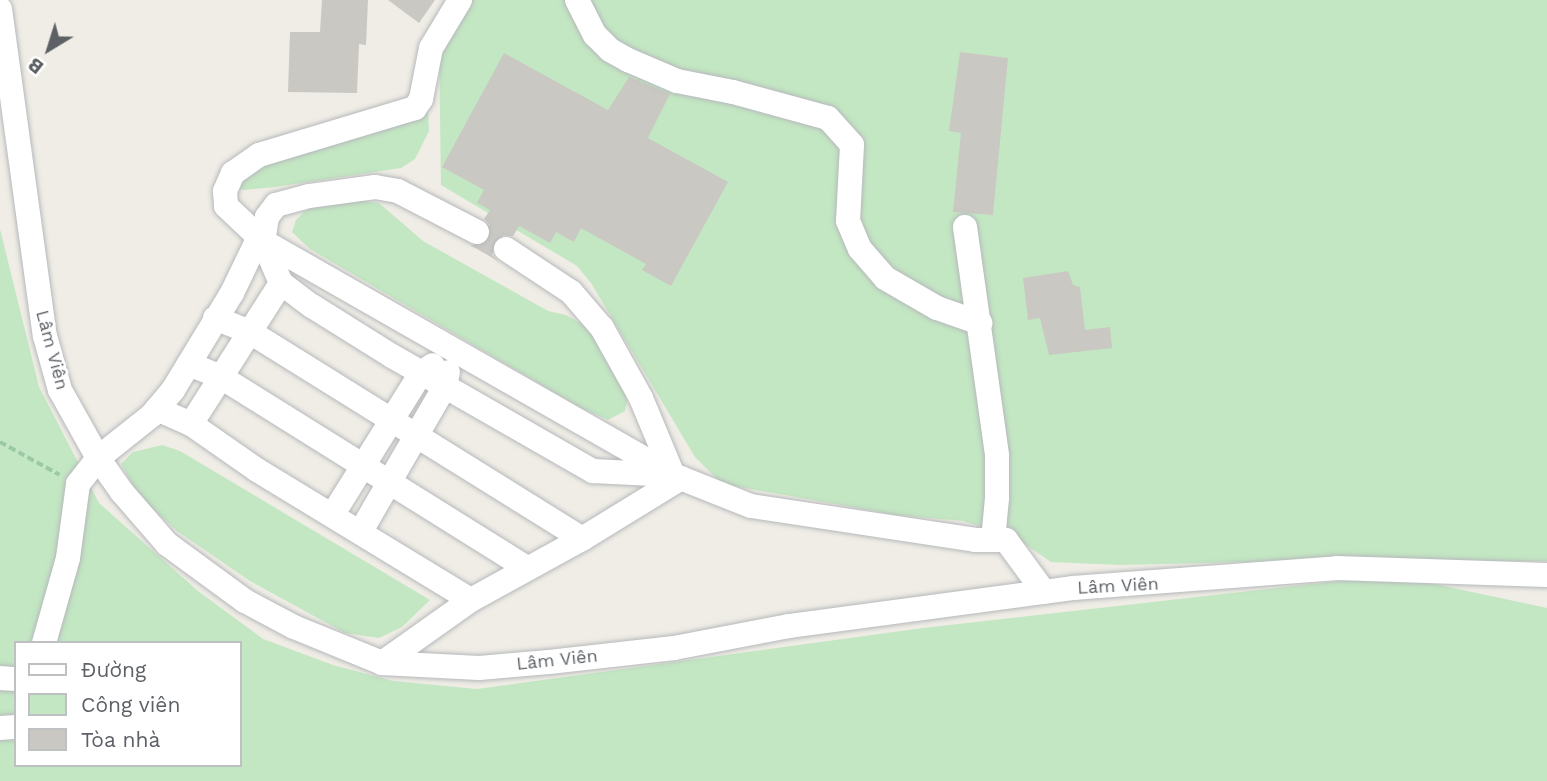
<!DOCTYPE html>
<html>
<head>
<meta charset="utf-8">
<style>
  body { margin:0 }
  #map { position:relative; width:1547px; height:781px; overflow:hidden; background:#efede5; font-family:"Work Sans",sans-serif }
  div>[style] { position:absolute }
  .green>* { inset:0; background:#c3e7c2 }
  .building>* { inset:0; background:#cac8c3 }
  .minor-tunnel>* { height:24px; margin-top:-12px; transform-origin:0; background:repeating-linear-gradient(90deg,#cacac5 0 24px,transparent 0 36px) }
  .path>* { height:3.5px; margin-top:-1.75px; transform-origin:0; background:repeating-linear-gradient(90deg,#9bc8a6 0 7px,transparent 0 10.5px) }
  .roads { filter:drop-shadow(0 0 2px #b6b8bc) drop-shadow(0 0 2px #b6b8bc) }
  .minor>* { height:24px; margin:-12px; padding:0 12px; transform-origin:12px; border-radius:12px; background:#fff }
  span { translate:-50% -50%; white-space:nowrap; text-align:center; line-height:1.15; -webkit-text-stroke:5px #fff; paint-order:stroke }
  .street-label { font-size:18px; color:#5d6166 }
  .legend { position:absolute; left:14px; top:641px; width:228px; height:126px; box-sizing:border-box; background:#fff; border:2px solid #bec0c2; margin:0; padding:9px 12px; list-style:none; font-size:21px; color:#5d6166 }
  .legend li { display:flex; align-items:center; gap:14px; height:35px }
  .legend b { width:35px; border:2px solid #bec0c2 }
  .north { position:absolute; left:14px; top:14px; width:70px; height:70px; -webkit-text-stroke:5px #fff; paint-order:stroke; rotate:218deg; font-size:19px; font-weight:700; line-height:28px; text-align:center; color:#5d6166 }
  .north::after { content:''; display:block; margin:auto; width:24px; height:32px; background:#5d6166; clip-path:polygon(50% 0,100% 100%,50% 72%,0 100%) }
</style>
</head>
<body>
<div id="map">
  <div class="green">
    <i style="clip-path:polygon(471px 0,1547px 0,1547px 561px,1282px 561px,1120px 565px,1051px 562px,1016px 538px,963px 521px,897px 515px,722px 484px,695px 457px,591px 283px,577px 266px,441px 185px,439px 46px)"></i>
    <i style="clip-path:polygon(423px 107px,428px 113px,429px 131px,415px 159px,401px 168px,275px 187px,244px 190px,235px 188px,263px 164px)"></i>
    <i style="clip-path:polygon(356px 200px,379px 203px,423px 241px,548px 311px,566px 315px,593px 330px,623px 386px,627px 402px,625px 411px,608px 420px,579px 407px,310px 249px,292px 232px,296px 220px,305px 211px,324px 203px)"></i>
    <i style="clip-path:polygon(evenodd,0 229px,39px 387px,99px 503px,198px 591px,263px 639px,333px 665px,393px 681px,477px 689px,923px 628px,1392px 575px,1547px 608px,1547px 781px,0 781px,0 229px,16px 643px,240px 643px,240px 765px,16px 765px,16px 643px)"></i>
    <i style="clip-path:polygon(162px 445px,180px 451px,430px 600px,402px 627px,379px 638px,345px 633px,250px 581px,177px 531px,139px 496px,121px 464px,133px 452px)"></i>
  </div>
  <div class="building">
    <i style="clip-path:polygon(322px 0,368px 0,366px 45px,359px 44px,357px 93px,288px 92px,290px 32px,320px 32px)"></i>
    <i style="clip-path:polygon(388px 0,435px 0,419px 23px)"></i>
    <i style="clip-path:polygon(960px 52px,1008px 58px,993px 215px,953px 212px,961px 133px,949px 131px)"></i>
    <i style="clip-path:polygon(504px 53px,608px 110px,629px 77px,670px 94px,648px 138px,728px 182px,671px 286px,642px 270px,646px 264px,581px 228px,574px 242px,556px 232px,550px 243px,519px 226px,513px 236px,500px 235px,493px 241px,492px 255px,498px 261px,470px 245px,484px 245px,490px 238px,490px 225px,484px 219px,490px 210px,477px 203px,484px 190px,442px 167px)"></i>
    <i style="clip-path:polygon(1068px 271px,1073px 285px,1080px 287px,1085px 330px,1110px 327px,1112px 348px,1049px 355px,1040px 318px,1028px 320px,1023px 278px)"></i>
  </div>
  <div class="minor-tunnel">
    <i style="left:477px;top:232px;width:34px;rotate:30deg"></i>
  </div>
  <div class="path">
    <i style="left:0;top:442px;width:68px;rotate:28.8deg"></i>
  </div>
  <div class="roads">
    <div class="minor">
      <i style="left:460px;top:0;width:56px;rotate:121.1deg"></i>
      <i style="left:431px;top:48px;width:52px;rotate:101.1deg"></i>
      <i style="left:421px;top:99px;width:11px;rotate:124deg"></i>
      <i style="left:415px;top:108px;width:163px;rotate:163.2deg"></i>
      <i style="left:259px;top:155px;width:32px;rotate:145deg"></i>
      <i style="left:233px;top:173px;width:20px;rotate:114deg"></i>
      <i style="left:225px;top:191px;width:15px;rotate:86deg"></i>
      <i style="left:226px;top:206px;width:51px;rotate:43.4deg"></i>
      <i style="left:263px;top:241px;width:472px;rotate:29.7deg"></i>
      <i style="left:673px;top:475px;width:84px;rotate:21.7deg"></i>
      <i style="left:751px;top:506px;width:227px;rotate:8.6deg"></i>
      <i style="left:975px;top:540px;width:31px"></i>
      <i style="left:1006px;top:540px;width:64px;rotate:53.8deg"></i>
      <i style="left:577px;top:0;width:39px;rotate:63deg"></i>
      <i style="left:595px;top:35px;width:21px;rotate:45deg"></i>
      <i style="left:610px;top:50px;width:21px;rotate:29deg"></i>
      <i style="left:628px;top:60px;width:53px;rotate:23.2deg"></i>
      <i style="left:677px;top:81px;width:57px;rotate:11.1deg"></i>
      <i style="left:733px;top:92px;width:98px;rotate:15.3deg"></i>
      <i style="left:828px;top:118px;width:36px;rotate:48deg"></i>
      <i style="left:852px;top:145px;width:76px;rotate:93deg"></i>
      <i style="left:848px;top:221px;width:30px;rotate:67deg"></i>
      <i style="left:860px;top:249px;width:38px;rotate:49deg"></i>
      <i style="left:885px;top:278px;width:60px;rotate:30deg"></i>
      <i style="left:937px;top:308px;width:46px;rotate:19.2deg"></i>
      <i style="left:0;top:9px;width:330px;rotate:82.2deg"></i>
      <i style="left:45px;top:336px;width:56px;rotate:74.5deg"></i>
      <i style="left:60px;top:390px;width:78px;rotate:60.8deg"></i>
      <i style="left:98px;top:458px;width:42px;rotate:54.8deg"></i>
      <i style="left:122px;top:492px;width:69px;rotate:49.1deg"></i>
      <i style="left:167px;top:544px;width:97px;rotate:36.2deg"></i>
      <i style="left:245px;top:601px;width:55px;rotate:28deg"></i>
      <i style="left:294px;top:627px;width:95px;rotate:22.2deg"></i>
      <i style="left:382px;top:663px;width:97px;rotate:3deg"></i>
      <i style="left:479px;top:668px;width:70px;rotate:-4.9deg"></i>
      <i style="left:549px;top:662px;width:126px;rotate:-6.4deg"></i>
      <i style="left:674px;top:648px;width:117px;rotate:-10.8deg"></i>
      <i style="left:789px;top:626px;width:287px;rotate:-7.6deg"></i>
      <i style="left:1073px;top:588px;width:265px;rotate:-4.3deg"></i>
      <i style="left:1337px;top:568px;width:210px;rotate:1.9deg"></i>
      <i style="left:965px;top:227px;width:231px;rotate:82deg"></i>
      <i style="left:997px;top:456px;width:42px;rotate:90deg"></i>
      <i style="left:997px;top:498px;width:42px;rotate:95.4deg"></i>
      <i style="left:477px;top:232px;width:89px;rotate:-152.6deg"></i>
      <i style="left:398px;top:191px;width:23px;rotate:-170deg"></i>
      <i style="left:375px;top:187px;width:67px;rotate:172.2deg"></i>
      <i style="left:309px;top:196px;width:34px;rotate:165deg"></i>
      <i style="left:276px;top:205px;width:15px;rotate:127deg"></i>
      <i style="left:267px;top:217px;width:24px;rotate:99deg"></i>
      <i style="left:263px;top:241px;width:46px;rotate:66.8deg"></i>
      <i style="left:281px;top:283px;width:39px;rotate:37deg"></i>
      <i style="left:312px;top:306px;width:94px;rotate:32deg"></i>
      <i style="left:392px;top:356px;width:232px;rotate:29.8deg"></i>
      <i style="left:593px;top:471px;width:80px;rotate:2.9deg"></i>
      <i style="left:673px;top:475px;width:83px;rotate:-112.6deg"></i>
      <i style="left:641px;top:398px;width:80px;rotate:-119.1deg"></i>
      <i style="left:602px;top:328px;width:48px;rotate:-130.7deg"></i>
      <i style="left:571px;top:292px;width:78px;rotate:-146.5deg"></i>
      <i style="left:215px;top:318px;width:38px;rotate:22deg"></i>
      <i style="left:250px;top:332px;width:391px;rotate:31.9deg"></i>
      <i style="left:189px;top:364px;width:35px;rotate:22deg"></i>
      <i style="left:221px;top:377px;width:361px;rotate:32deg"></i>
      <i style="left:157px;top:409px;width:37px;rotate:24deg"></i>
      <i style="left:191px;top:424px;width:80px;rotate:34.9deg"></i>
      <i style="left:257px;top:470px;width:250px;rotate:31.3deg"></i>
      <i style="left:191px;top:424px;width:167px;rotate:-57.4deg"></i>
      <i style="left:333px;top:514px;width:166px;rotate:-58deg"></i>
      <i style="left:421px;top:373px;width:14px;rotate:-34deg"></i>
      <i style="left:361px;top:531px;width:168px;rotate:-59.9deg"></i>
      <i style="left:445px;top:386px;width:14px;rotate:-78deg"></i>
      <i style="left:44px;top:643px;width:88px;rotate:-74.2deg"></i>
      <i style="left:68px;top:558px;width:75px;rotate:-82.3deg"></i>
      <i style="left:78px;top:484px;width:33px;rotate:-52deg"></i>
      <i style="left:98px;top:458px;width:69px;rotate:-38.5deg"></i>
      <i style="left:152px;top:415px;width:33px;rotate:-50deg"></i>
      <i style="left:173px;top:390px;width:114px;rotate:-58.7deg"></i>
      <i style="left:232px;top:293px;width:62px;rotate:-64.3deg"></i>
      <i style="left:382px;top:663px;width:109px;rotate:-35.3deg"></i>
      <i style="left:471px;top:600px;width:127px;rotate:-28.8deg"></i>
      <i style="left:582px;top:539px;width:116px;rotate:-31.6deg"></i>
      <i style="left:0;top:678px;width:16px;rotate:4deg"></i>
      <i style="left:0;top:728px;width:16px;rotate:-4deg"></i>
    </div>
  </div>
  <div class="street-label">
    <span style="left:52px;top:350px;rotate:75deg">Lâm Viên</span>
    <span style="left:1118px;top:586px;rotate:-3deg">Lâm Viên</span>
    <span style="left:557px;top:660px;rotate:-6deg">Lâm Viên</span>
  </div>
  <ul class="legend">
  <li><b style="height:9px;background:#fff"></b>Đường</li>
  <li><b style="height:19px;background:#c3e7c2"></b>Công viên</li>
  <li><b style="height:19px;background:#cac8c3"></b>Tòa nhà</li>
  </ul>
  <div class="north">B</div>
</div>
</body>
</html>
